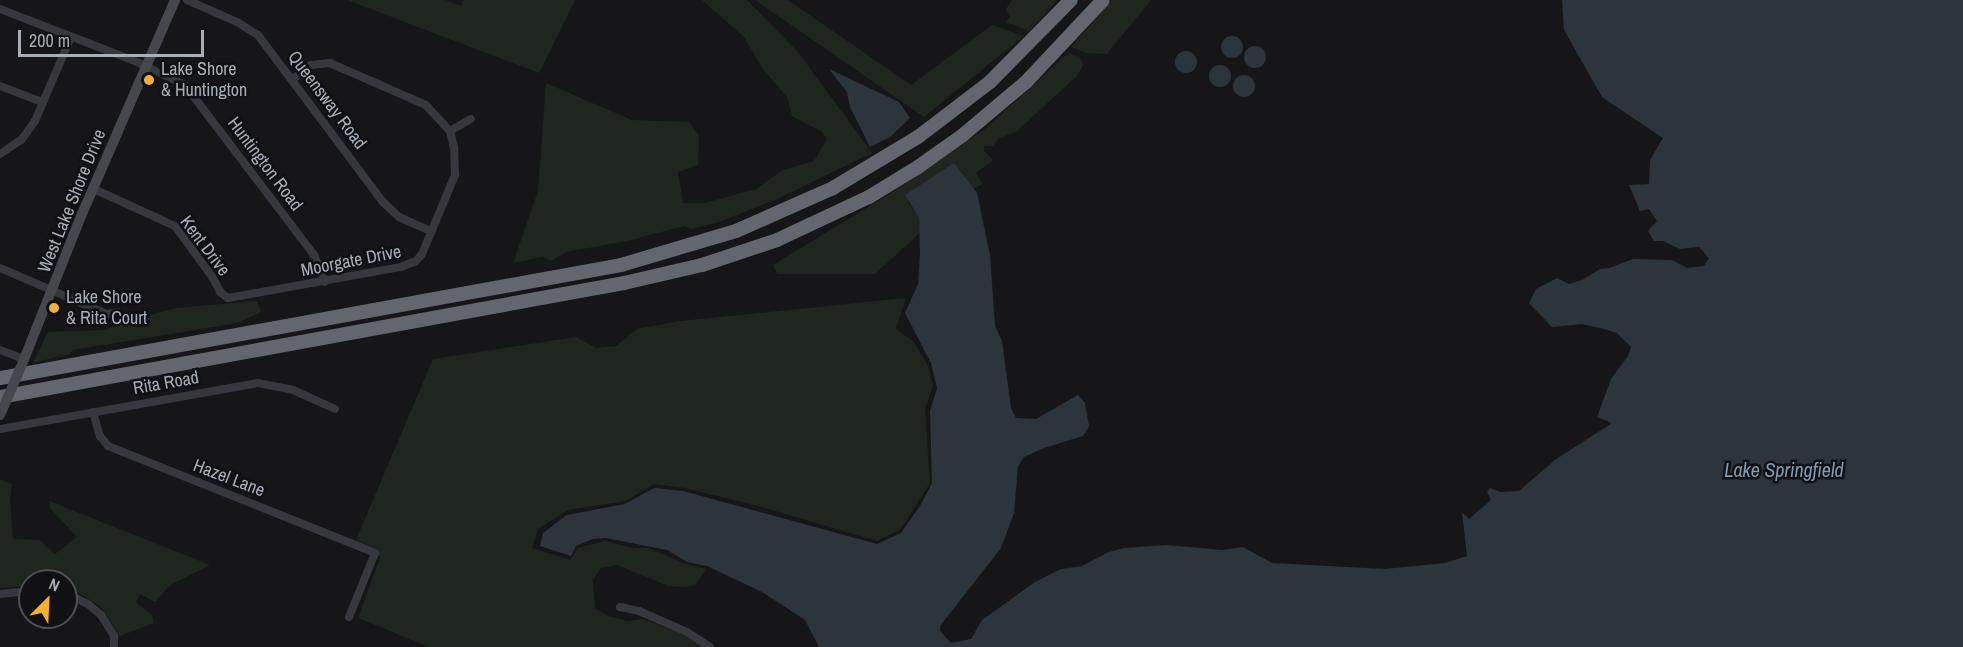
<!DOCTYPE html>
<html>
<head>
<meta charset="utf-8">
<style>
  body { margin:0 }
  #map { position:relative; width:1963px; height:647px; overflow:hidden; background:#161618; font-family:"Archivo Narrow",sans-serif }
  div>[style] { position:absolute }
  .green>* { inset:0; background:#1e261f }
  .water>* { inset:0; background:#2c353c }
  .round { border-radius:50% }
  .street>* { height:8px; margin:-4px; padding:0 4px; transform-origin:4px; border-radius:4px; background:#37383d }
  .secondary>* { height:10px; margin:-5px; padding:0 5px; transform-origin:5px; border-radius:5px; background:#45474d }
  .highway>* { height:14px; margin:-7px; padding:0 7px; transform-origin:7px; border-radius:7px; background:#63666e }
  .secondary-bridge>* { height:10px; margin:-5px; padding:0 5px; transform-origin:5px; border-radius:5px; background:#45474d }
  .dots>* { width:16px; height:16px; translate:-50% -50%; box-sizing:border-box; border:3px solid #111113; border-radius:50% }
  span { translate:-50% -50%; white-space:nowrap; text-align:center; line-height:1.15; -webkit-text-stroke:5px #111113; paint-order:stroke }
  .poi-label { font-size:18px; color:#a8adb8 }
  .left { translate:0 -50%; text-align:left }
  .street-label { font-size:18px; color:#a8adb8 }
  .water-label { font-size:20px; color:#7f9bb3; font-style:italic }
  .north { position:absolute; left:18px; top:569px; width:60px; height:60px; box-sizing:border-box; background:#111113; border:2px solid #4d4f55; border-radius:50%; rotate:24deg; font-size:16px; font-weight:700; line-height:24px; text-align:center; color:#a8adb8 }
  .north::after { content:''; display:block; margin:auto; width:21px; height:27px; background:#f2b134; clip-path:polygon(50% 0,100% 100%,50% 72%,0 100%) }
  .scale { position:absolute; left:18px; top:30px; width:186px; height:27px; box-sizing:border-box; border:3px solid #a8adb8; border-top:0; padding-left:8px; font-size:18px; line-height:21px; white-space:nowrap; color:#a8adb8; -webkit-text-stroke:4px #111113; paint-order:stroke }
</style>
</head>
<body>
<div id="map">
  <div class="green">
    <i style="clip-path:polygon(347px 0,445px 0,461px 6px,464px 0,575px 0,539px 73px)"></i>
    <i style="clip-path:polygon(702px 0,747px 0,798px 52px,872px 153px,775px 200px,716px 223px,691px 229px,684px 226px,627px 241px,566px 252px,551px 261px,542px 257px,513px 263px,538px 191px,546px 83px,632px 120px,689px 122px,699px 136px,698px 165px,678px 172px,683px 203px,705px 203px,756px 189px,783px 170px,814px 161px,827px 139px,822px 132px,792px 116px,787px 97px,763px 69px,744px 37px)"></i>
    <i style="clip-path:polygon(755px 0,788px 0,911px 85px,992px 25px,1024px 36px,924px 117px)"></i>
    <i style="clip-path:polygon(1012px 0,1058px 0,1029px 31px,1006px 22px,1010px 17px,1006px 9px)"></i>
    <i style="clip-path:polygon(1112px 0,1151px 0,1107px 54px,1086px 53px,1071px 47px)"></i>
    <i style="clip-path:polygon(1068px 53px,1080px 57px,1083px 65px,1077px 76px,1017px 131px,998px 139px,993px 146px,984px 146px,984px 151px,993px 160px,976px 173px,982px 184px,974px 189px,953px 164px,908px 202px,919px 218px,920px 233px,875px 274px,777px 274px,773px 265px,896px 190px,986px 128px)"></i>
    <i style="clip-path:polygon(906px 298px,896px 329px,913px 341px,927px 364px,933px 386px,925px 409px,930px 483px,901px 529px,877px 541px,762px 507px,685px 488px,654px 484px,626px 501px,568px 510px,538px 529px,532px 548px,570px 560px,578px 548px,605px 541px,633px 548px,649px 548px,686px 564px,706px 569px,696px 585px,685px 587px,668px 586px,617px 565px,601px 568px,593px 580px,595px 608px,608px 616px,627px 621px,643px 619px,687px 636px,703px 647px,429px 647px,358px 618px,380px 558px,377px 549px,356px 540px,433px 359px,576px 337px,596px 348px,616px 346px,637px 329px,680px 321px)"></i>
    <i style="clip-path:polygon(257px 301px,261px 312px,238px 323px,73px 350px,69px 354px,33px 363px,48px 332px,105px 330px,118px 324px,176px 308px)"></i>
    <i style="clip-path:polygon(0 480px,12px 484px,10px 501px,13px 539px,39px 540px,55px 554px,77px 537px,51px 509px,49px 501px,210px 565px,170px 585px,155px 602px,140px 594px,136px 602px,152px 615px,154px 623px,120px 636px,101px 607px,79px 593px,66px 589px,66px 581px,30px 581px,30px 586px,0 588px)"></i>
  </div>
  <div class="water">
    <i style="clip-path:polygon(1562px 0,1963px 0,1963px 647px,819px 647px,805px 620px,762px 592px,707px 566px,687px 562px,667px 550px,606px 538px,593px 539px,576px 546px,571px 556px,540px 546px,543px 533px,567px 515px,625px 504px,654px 488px,683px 491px,877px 544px,901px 533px,920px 506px,932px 483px,930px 411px,937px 388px,931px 363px,905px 313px,918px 284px,920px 253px,919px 218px,905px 195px,954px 163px,977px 193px,990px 255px,995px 326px,1002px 341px,1011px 408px,1016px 418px,1036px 419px,1078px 395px,1085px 403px,1089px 426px,1083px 436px,1044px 448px,1024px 457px,1018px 466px,1014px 513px,1001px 548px,940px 626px,940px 631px,951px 643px,971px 639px,982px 620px,1035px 582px,1061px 569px,1082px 566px,1109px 552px,1124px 548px,1166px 545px,1222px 550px,1243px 547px,1272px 563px,1385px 569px,1445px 563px,1467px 556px,1462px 512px,1469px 519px,1491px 500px,1487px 492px,1490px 488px,1500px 492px,1519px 491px,1555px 460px,1612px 423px,1597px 417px,1611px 379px,1628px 356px,1631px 347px,1617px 333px,1604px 329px,1582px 324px,1552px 327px,1529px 303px,1536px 289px,1557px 278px,1569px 284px,1582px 280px,1600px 269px,1609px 268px,1633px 259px,1672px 260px,1687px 268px,1704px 266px,1709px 258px,1699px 247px,1680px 249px,1663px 241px,1654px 241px,1648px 231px,1657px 221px,1649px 209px,1640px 211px,1629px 185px,1649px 184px,1650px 160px,1663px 138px,1602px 97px,1564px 30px)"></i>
    <i class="round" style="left:1221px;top:36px;width:22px;height:22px"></i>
    <i class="round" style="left:1244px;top:46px;width:22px;height:22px"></i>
    <i class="round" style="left:1175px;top:51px;width:22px;height:22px"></i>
    <i class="round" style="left:1209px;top:65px;width:22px;height:22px"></i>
    <i style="clip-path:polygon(829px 69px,899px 102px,910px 118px,890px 137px,870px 147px,850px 107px,847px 92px)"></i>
    <i class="round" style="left:1233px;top:75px;width:22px;height:22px"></i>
  </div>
  <div class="street">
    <i style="left:187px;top:0;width:55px;rotate:23.7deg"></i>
    <i style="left:237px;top:22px;width:25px;rotate:32deg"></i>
    <i style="left:258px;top:35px;width:209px;rotate:53.2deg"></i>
    <i style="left:383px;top:202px;width:22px;rotate:43deg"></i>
    <i style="left:399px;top:217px;width:36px;rotate:24deg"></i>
    <i style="left:0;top:9px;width:147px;rotate:21.1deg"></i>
    <i style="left:137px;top:62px;width:53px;rotate:25.6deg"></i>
    <i style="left:185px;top:85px;width:213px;rotate:52.8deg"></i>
    <i style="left:314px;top:255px;width:29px;rotate:68deg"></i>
    <i style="left:0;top:86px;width:45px;rotate:20.9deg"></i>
    <i style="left:450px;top:131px;width:24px;rotate:-30deg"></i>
    <i style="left:0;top:154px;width:27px;rotate:-34deg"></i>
    <i style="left:22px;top:139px;width:22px;rotate:-54deg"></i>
    <i style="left:35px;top:121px;width:91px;rotate:-66.8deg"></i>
    <i style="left:94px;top:189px;width:89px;rotate:24.6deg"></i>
    <i style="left:175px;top:226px;width:64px;rotate:53.8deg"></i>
    <i style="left:213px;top:278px;width:16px;rotate:63deg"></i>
    <i style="left:220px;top:292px;width:10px;rotate:37deg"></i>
    <i style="left:228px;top:298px;width:176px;rotate:-10.2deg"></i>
    <i style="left:401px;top:267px;width:16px;rotate:-22deg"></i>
    <i style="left:416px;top:261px;width:9px;rotate:-49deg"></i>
    <i style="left:422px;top:254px;width:86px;rotate:-67.3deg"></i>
    <i style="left:455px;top:175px;width:27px;rotate:-92deg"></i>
    <i style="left:454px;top:148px;width:17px;rotate:-103deg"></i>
    <i style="left:450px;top:131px;width:35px;rotate:-133deg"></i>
    <i style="left:426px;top:105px;width:105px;rotate:-156.4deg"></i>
    <i style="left:330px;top:63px;width:19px;rotate:174deg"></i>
    <i style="left:311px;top:65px;width:24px;rotate:142deg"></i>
    <i style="left:0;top:268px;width:116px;rotate:23.3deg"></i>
    <i style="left:107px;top:314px;width:10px;rotate:-11deg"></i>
    <i style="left:0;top:350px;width:26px;rotate:21deg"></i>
    <i style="left:93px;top:412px;width:25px;rotate:74deg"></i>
    <i style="left:100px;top:436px;width:13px;rotate:51deg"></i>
    <i style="left:108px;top:446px;width:288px;rotate:21.8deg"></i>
    <i style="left:375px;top:553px;width:69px;rotate:112.1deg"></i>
    <i style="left:0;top:429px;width:262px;rotate:-10.1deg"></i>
    <i style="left:258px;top:383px;width:36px;rotate:11deg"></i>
    <i style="left:293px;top:390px;width:46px;rotate:24.3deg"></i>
    <i style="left:66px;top:593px;width:25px;rotate:27deg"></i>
    <i style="left:88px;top:604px;width:17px;rotate:40deg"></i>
    <i style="left:101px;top:615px;width:25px;rotate:58deg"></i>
    <i style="left:114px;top:636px;width:11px;rotate:90deg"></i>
    <i style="left:0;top:594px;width:30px;rotate:-6deg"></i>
    <i style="left:620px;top:607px;width:19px;rotate:12deg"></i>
    <i style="left:639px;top:611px;width:52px;rotate:23.6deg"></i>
    <i style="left:687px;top:632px;width:27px;rotate:33deg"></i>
  </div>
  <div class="secondary">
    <i style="left:21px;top:367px;width:165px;rotate:-68.3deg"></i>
    <i style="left:82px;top:214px;width:233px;rotate:-66.5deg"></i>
  </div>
  <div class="highway">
    <i style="left:0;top:378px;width:631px;rotate:-10.31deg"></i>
    <i style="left:621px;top:265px;width:120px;rotate:-16.5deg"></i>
    <i style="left:736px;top:231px;width:106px;rotate:-23.9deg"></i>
    <i style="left:833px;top:188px;width:99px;rotate:-31deg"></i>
    <i style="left:918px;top:137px;width:91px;rotate:-37.4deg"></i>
    <i style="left:990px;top:82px;width:115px;rotate:-45.4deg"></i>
    <i style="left:0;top:397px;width:634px;rotate:-10.35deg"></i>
    <i style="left:624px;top:283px;width:80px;rotate:-13deg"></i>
    <i style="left:702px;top:265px;width:79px;rotate:-18.4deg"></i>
    <i style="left:777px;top:240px;width:102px;rotate:-25.1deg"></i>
    <i style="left:869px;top:197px;width:57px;rotate:-31.5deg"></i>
    <i style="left:918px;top:167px;width:55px;rotate:-35.4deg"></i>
    <i style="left:963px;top:135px;width:82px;rotate:-40.1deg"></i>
    <i style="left:1026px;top:82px;width:112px;rotate:-46.8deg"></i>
  </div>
  <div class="secondary-bridge">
    <i style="left:0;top:415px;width:52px;rotate:-66.4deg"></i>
  </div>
  <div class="dots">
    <i style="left:149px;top:80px;background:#f2b134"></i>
    <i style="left:54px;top:308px;background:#f2b134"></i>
  </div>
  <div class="poi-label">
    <span class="left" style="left:161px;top:80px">Lake Shore<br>&amp; Huntington</span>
    <span class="left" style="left:66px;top:308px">Lake Shore<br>&amp; Rita Court</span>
  </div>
  <div class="street-label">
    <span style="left:327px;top:100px;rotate:53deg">Queensway Road</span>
    <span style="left:265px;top:164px;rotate:53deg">Huntington Road</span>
    <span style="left:72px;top:201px;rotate:-68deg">West Lake Shore Drive</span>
    <span style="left:205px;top:246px;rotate:53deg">Kent Drive</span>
    <span style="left:351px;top:261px;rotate:-11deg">Moorgate Drive</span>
    <span style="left:166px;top:383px;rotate:-10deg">Rita Road</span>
    <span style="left:229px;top:478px;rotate:21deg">Hazel Lane</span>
  </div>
  <div class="water-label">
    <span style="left:1784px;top:469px">Lake Springfield</span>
  </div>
  <div class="north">N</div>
  <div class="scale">200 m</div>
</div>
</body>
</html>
